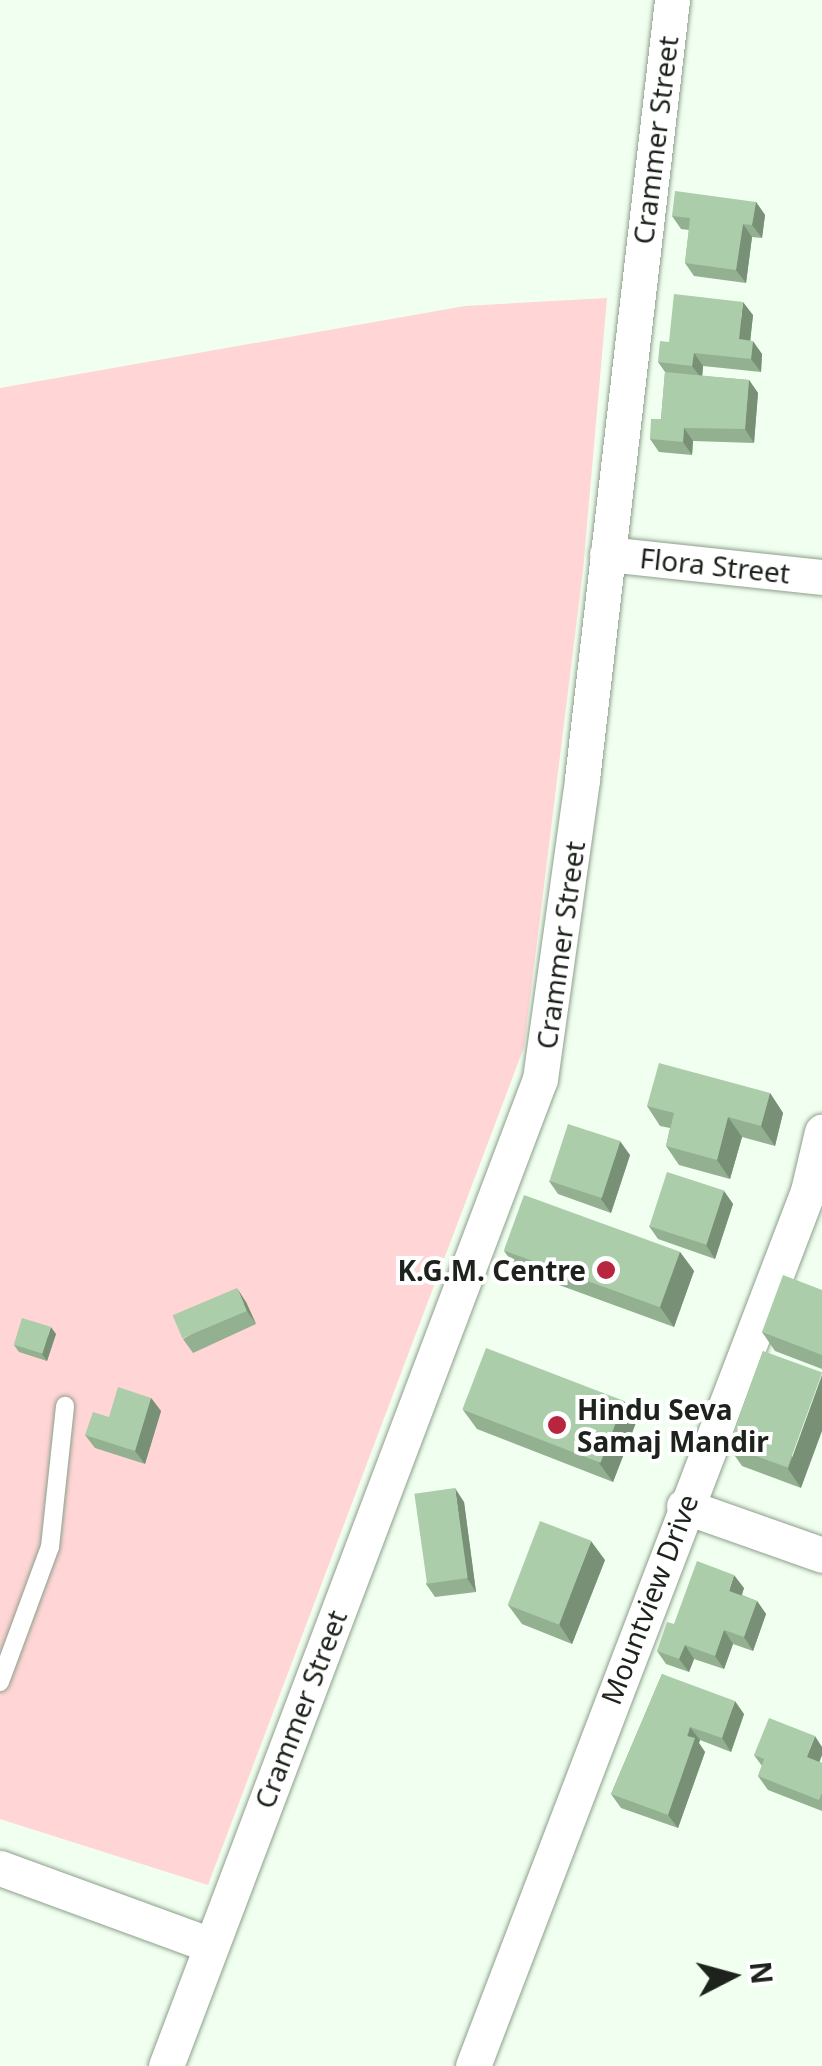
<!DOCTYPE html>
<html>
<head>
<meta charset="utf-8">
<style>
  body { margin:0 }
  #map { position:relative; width:822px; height:2066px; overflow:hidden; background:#f0ffef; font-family:"Noto Sans",sans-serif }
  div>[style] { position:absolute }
  .green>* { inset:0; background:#ffd5d5 }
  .roads { filter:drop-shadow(0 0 2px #8e9f8d) drop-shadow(0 0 2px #8e9f8d) }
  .lane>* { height:18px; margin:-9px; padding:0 9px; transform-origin:9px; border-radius:9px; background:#fff }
  .street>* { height:35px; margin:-17.5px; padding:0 17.5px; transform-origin:17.5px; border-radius:17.5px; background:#fff }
  .wall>* { inset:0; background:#93b091 }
  .shaded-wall>* { inset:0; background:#789076 }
  .building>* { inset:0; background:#abcda9; transform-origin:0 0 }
  .dots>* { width:28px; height:28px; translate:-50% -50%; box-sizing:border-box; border:5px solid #fff; border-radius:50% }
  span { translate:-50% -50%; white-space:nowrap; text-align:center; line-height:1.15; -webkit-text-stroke:8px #fff; paint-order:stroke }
  .street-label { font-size:28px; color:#1d231c }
  .poi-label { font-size:28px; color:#1d231c; font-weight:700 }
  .right { translate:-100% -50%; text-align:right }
  .left { translate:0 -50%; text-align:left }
  .north { position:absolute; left:682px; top:1926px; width:100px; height:100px; -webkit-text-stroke:8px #fff; paint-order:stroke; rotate:84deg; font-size:28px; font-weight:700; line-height:40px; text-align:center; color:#1d231c }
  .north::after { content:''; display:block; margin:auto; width:35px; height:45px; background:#1d231c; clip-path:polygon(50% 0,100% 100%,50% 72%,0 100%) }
</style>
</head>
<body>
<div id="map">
  <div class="green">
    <i style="clip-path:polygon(607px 298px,583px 570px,524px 1047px,208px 1885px,0 1819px,0 388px,465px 306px)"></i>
  </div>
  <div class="roads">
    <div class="lane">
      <i style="left:0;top:1682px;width:144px;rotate:-69.7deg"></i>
      <i style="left:50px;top:1547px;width:142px;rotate:-83.9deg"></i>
    </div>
    <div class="street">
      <i style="left:607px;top:554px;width:216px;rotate:6.1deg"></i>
      <i style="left:684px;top:1506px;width:146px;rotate:19.5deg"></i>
      <i style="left:0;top:1868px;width:224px;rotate:20.1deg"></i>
      <i style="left:166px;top:2066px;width:1055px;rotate:-69.25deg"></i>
      <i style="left:540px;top:1079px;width:303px;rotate:-82deg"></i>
      <i style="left:582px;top:779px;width:784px;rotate:-83.41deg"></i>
      <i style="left:473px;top:2066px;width:937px;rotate:-69.05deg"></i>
      <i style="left:808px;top:1191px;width:61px;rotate:-76.7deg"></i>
    </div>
  </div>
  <div class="wall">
    <i style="clip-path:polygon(756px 202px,765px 215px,762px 238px,752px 237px,746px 283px,694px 276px,685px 263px,689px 230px,681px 229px,672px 216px)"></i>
    <i style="clip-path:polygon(753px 315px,750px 340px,762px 354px,761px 372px,703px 366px,702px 376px,749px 380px,758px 393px,754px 443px,693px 441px,692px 455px,659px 452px,650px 439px,661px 419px,665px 372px,658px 362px,669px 342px)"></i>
    <i style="clip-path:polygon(770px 1093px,783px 1113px,775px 1146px,742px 1137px,730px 1179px,679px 1165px,666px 1146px,670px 1128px,660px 1126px,647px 1106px)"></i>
    <i style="clip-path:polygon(630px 1155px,611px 1213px,558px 1194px,549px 1181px)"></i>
    <i style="clip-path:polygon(724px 1191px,733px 1204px,715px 1259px,658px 1239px,649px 1226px)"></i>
    <i style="clip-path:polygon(504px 1251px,680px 1252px,694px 1271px,674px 1327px,518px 1270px)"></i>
    <i style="clip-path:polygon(822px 1290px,822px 1369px,775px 1351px,762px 1332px)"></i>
    <i style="clip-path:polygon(246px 1302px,256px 1324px,193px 1353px,183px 1339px)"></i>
    <i style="clip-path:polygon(56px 1334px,47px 1361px,19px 1352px,14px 1345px)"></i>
    <i style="clip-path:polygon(763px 1351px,801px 1488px,742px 1466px,728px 1446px)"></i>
    <i style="clip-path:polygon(151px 1398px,161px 1411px,145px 1464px,95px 1448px,85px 1435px,109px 1417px)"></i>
    <i style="clip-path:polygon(463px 1410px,637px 1420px,613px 1482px,477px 1429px)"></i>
    <i style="clip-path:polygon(464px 1502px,476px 1592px,435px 1597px,426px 1584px)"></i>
    <i style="clip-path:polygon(605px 1560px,572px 1644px,522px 1624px,508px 1605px)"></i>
    <i style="clip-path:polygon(744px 1588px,742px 1595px,757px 1601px,766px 1614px,753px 1651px,733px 1644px,724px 1669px,694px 1659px,689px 1672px,666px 1664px,657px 1651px,674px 1624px)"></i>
    <i style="clip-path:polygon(662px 1674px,744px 1714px,731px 1752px,700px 1740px,699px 1743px,705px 1752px,678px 1828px,621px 1808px,611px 1794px)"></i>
    <i style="clip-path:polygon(822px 1747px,822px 1755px,819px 1762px,822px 1763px,822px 1811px,768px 1790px,758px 1776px,762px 1766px,754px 1755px)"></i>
  </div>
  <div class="shaded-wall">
    <i style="clip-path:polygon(756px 202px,765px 215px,762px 238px,752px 225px)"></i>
    <i style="clip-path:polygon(743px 224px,752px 237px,746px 283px,736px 270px)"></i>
    <i style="clip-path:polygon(743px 302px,753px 315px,749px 353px,739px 339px)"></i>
    <i style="clip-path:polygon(753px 341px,762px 354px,761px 372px,751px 359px)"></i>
    <i style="clip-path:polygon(694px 353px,703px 366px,702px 379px,692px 366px)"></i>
    <i style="clip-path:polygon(749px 380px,758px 393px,754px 443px,745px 429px)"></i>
    <i style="clip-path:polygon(684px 428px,693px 441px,692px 455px,683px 442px)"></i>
    <i style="clip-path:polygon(770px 1093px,783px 1113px,775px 1146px,761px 1126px)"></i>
    <i style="clip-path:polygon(728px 1117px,742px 1137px,730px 1179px,717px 1160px)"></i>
    <i style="clip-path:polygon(620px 1141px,630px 1155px,611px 1213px,601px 1199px)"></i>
    <i style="clip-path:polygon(724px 1191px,733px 1204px,715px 1259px,706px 1245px)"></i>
    <i style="clip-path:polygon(680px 1252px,694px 1271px,674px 1327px,660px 1307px)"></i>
    <i style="clip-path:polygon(237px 1288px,246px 1302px,256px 1324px,247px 1311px)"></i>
    <i style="clip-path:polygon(51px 1327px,56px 1334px,47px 1361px,42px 1354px)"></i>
    <i style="clip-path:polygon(822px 1375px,822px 1431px,801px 1488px,788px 1469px)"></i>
    <i style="clip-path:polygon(151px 1398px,161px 1411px,145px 1464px,135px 1451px)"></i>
    <i style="clip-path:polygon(624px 1401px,637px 1420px,613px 1482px,599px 1463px)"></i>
    <i style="clip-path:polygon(455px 1488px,464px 1502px,476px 1592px,467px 1578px)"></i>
    <i style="clip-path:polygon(591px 1541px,605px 1560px,572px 1644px,559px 1624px)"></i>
    <i style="clip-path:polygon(734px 1575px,744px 1588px,738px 1605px,729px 1591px)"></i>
    <i style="clip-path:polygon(757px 1601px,766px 1614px,753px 1651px,744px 1637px)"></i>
    <i style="clip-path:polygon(724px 1630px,733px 1644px,724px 1669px,715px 1656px)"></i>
    <i style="clip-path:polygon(685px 1645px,694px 1659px,689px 1672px,679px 1659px)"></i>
    <i style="clip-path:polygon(735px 1701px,744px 1714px,731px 1752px,722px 1738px)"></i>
    <i style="clip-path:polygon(690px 1727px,700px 1740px,699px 1743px,705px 1752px,678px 1828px,668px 1815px)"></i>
    <i style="clip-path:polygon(815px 1736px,822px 1747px,822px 1755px,816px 1771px,807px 1757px)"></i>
  </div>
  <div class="building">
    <i style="clip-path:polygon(675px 191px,756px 202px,752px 225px,743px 224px,736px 270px,685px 263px,690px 218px,672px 216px)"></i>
    <i style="clip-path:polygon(674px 294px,743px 302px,739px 339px,753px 341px,751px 359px,694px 353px,692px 366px,658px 362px,660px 341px,669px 342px)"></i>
    <i style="clip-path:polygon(665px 372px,749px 380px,745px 429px,684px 428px,683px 442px,650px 439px,651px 419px,661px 419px)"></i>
    <i style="clip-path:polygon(659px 1063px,770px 1093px,761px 1126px,728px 1117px,717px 1160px,666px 1146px,674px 1113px,647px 1106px)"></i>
    <i style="left:568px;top:1124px;width:55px;height:60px;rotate:18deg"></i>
    <i style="left:667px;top:1172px;width:60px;height:57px;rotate:18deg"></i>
    <i style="left:524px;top:1195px;width:166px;height:59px;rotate:20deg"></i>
    <i style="clip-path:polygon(783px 1275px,822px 1290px,822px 1355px,762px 1332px)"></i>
    <i style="left:237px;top:1288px;width:25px;height:70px;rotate:67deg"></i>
    <i style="left:22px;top:1318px;width:30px;height:28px;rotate:17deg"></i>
    <i style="left:486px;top:1348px;width:148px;height:66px;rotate:21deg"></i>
    <i style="left:763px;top:1351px;width:63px;height:101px;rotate:20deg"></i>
    <i style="clip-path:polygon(118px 1387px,151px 1398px,135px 1451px,85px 1435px,93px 1412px,109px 1417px)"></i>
    <i style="left:455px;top:1488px;width:91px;height:41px;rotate:82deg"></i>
    <i style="left:540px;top:1521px;width:55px;height:90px;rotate:21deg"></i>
    <i style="clip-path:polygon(697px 1561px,734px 1575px,729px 1591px,757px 1601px,744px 1637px,724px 1630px,715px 1656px,685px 1645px,679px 1659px,657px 1651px,667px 1622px,674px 1624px)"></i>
    <i style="clip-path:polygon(662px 1674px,735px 1701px,722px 1738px,690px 1727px,687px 1736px,695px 1738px,668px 1815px,611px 1794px)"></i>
    <i style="clip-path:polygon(769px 1718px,815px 1736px,807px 1757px,822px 1763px,822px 1793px,819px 1800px,758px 1776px,764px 1759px,754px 1755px)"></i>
  </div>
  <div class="dots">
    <i style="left:606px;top:1270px;background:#b7253e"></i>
    <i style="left:557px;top:1425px;background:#b7253e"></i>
  </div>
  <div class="street-label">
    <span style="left:655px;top:140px;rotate:-83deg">Crammer Street</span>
    <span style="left:715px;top:565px;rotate:6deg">Flora Street</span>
    <span style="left:560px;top:945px;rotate:-82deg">Crammer Street</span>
    <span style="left:649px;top:1599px;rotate:-69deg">Mountview Drive</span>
    <span style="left:300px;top:1709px;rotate:-69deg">Crammer Street</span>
  </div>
  <div class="poi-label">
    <span class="right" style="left:586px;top:1270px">K.G.M. Centre</span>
    <span class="left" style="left:577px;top:1425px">Hindu Seva<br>Samaj Mandir</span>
  </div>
  <div class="north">N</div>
</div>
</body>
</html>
